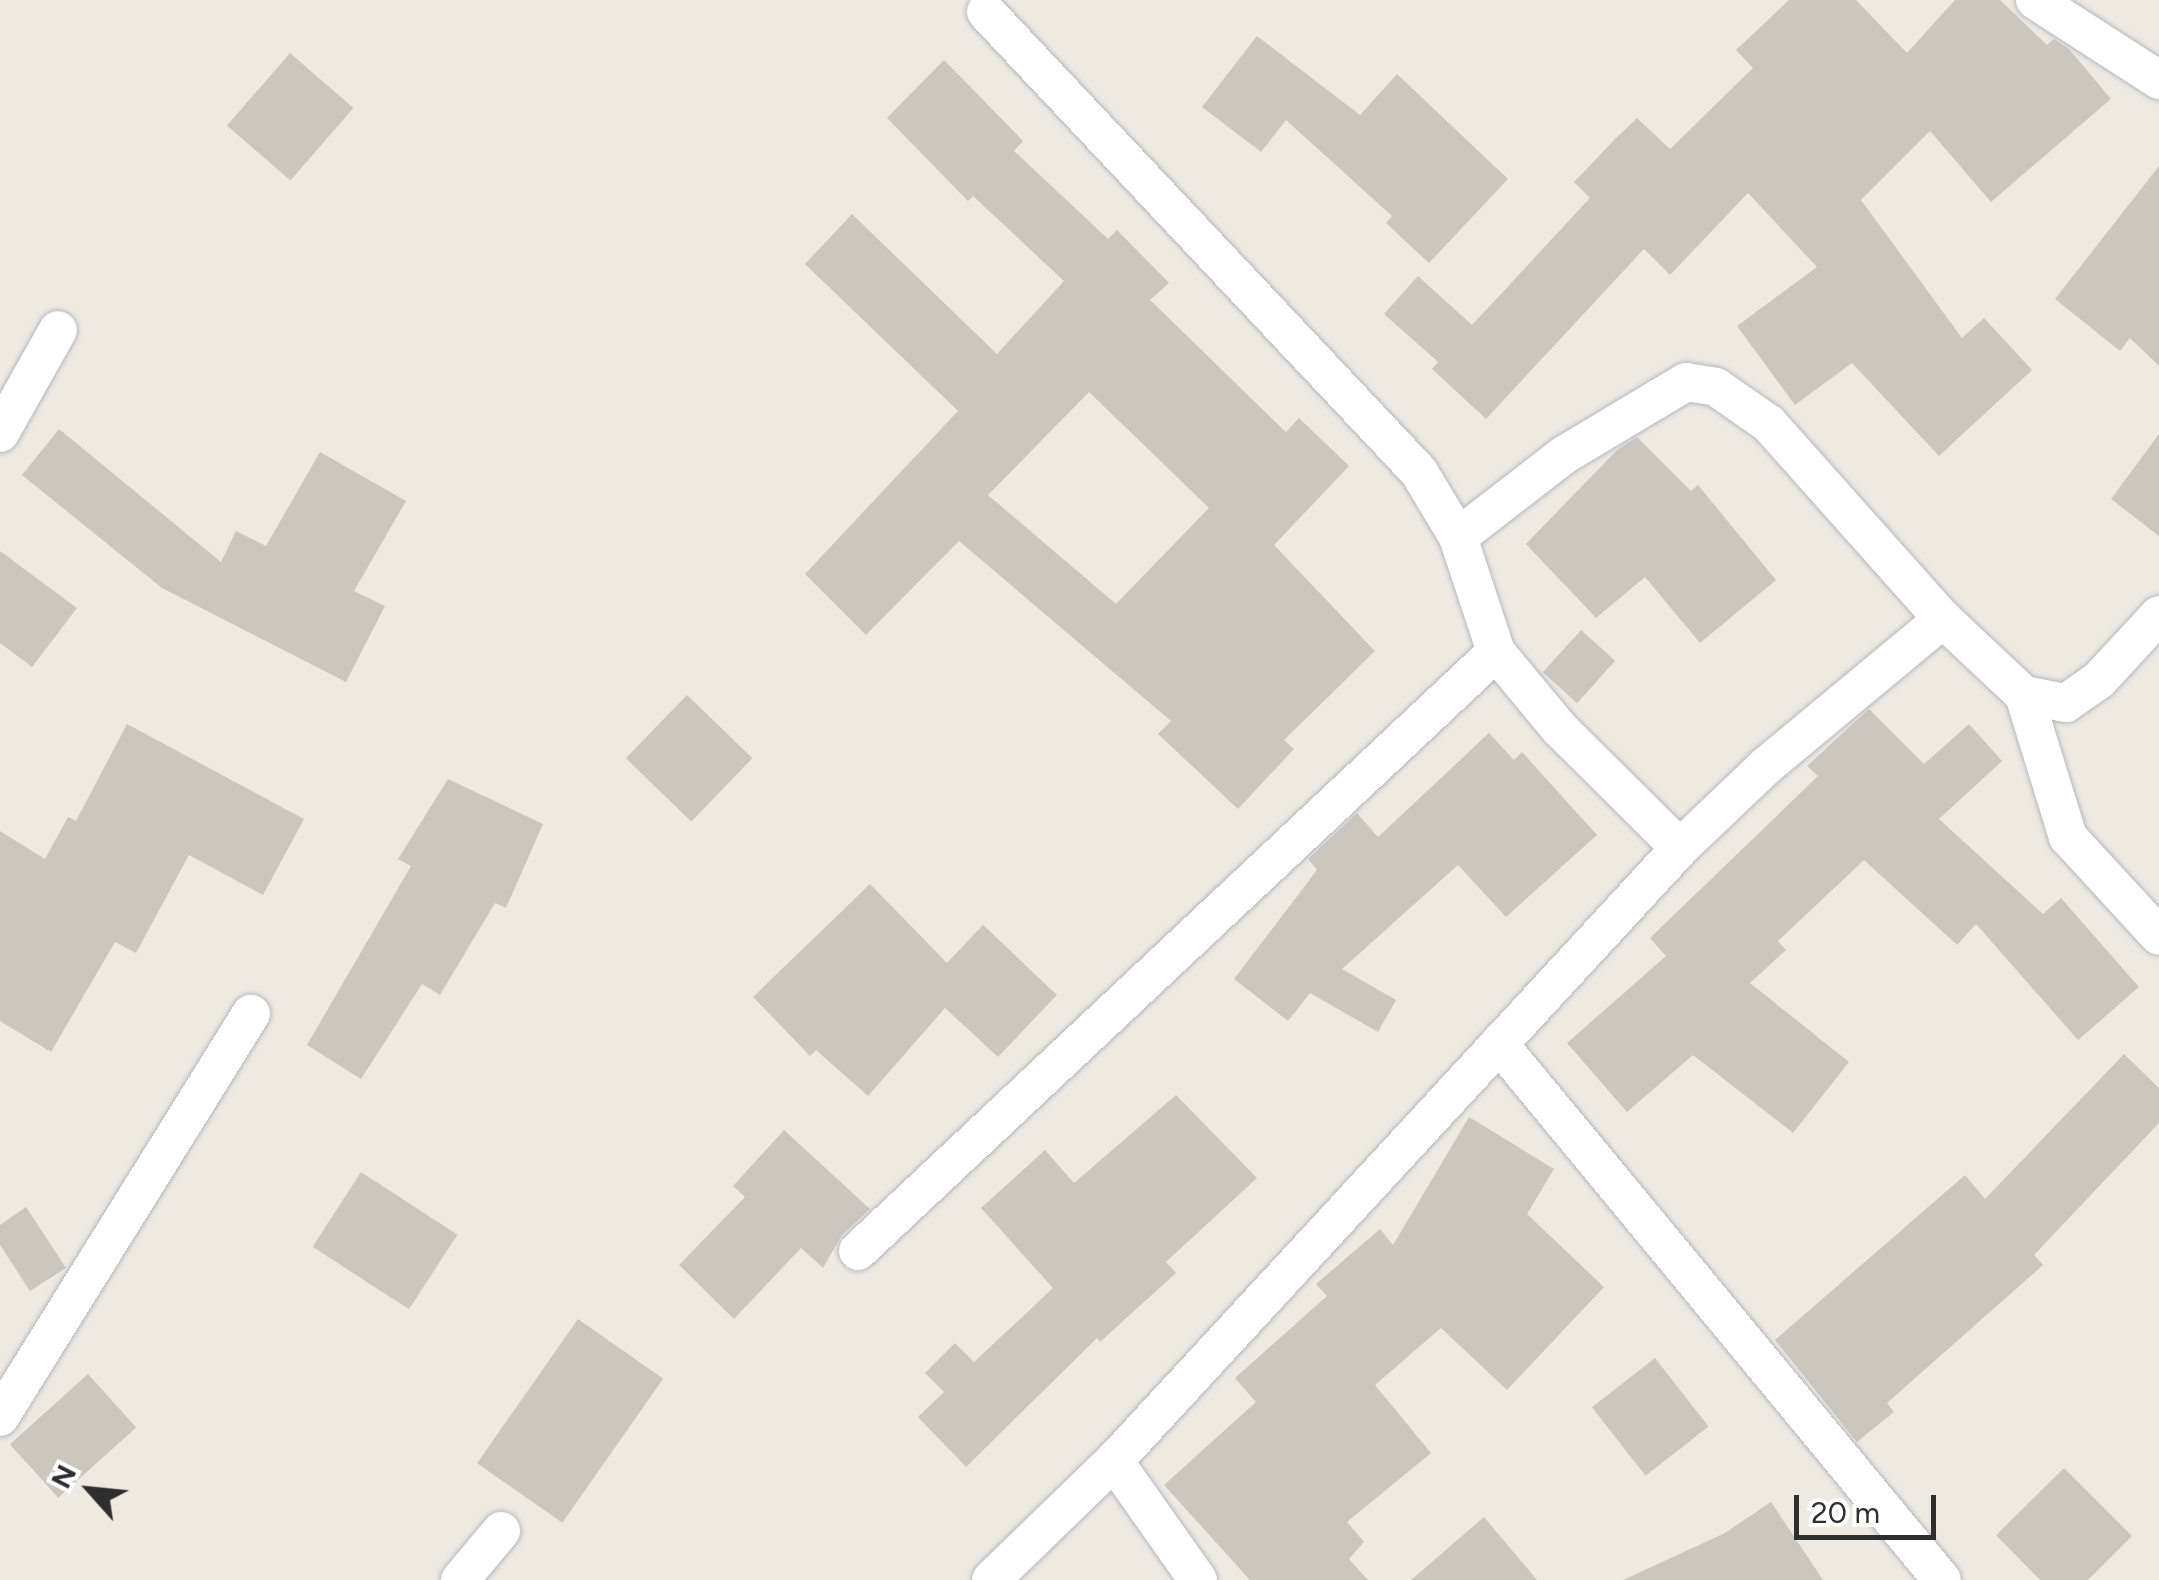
<!DOCTYPE html>
<html>
<head>
<meta charset="utf-8">
<style>
  body { margin:0 }
  #map { position:relative; width:2159px; height:1580px; overflow:hidden; background:#efe9e1; font-family:Figtree,sans-serif }
  div>[style] { position:absolute }
  .building>* { inset:0; background:#cbc7bf; transform-origin:0 0 }
  .roads { filter:drop-shadow(0 0 2px #b4b7c1) drop-shadow(0 0 2px #b4b7c1) }
  .minor>* { height:38px; margin:-19px; padding:0 19px; transform-origin:19px; border-radius:19px; background:#fff }
  span { translate:-50% -50%; white-space:nowrap; text-align:center; line-height:1.15; -webkit-text-stroke:8px #fff; paint-order:stroke }
  .north { position:absolute; left:40px; top:1440px; width:100px; height:100px; -webkit-text-stroke:8px #fff; paint-order:stroke; rotate:297deg; font-size:28px; font-weight:700; line-height:40px; text-align:center; color:#2e2e2e }
  .north::after { content:''; display:block; margin:auto; width:35px; height:45px; background:#2e2e2e; clip-path:polygon(50% 0,100% 100%,50% 72%,0 100%) }
  .scale { position:absolute; left:1794px; top:1495px; width:142px; height:45px; box-sizing:border-box; border:5px solid #2e2e2e; border-top:0; padding-left:12px; font-size:30px; line-height:35px; white-space:nowrap; color:#2e2e2e; -webkit-text-stroke:8px #fff; paint-order:stroke }
</style>
</head>
<body>
<div id="map">
  <div class="building">
    <i style="clip-path:polygon(1789px 0,1856px 0,1907px 53px,1955px 0,2000px 0,2047px 45px,2054px 39px,2069px 49px,2111px 99px,1991px 202px,1930px 131px,1861px 200px,1962px 338px,1984px 318px,2032px 370px,1939px 456px,1852px 363px,1795px 405px,1737px 326px,1817px 267px,1748px 193px,1670px 275px,1644px 249px,1486px 419px,1432px 369px,1438px 362px,1384px 314px,1418px 276px,1472px 325px,1590px 198px,1574px 182px,1615px 139px,1637px 118px,1670px 149px,1753px 68px,1736px 50px)"></i>
    <i style="clip-path:polygon(1257px 36px,1360px 115px,1397px 74px,1508px 179px,1429px 263px,1386px 223px,1392px 216px,1286px 120px,1261px 152px,1202px 107px)"></i>
    <i style="left:290px;top:53px;width:84px;height:96px;rotate:41deg"></i>
    <i style="clip-path:polygon(evenodd,944px 60px,1023px 141px,1014px 151px,1108px 239px,1117px 230px,1169px 283px,1150px 300px,1286px 432px,1299px 418px,1349px 466px,1274px 545px,1375px 651px,1284px 740px,1294px 749px,1238px 809px,1158px 734px,1171px 721px,959px 541px,866px 635px,805px 574px,958px 411px,805px 264px,852px 214px,997px 354px,1064px 281px,973px 196px,968px 201px,887px 118px,944px 60px,1089px 392px,1209px 508px,1116px 604px,988px 495px,1089px 392px)"></i>
    <i style="clip-path:polygon(2159px 166px,2159px 366px,2130px 338px,2120px 351px,2055px 299px)"></i>
    <i style="clip-path:polygon(59px 429px,221px 562px,236px 531px,266px 546px,320px 452px,406px 501px,354px 591px,385px 606px,346px 682px,162px 588px,22px 475px)"></i>
    <i style="clip-path:polygon(2159px 434px,2159px 536px,2111px 499px)"></i>
    <i style="clip-path:polygon(1637px 437px,1691px 491px,1698px 485px,1776px 580px,1700px 643px,1645px 577px,1596px 618px,1526px 544px,1617px 450px)"></i>
    <i style="clip-path:polygon(0 551px,77px 608px,32px 667px,0 643px)"></i>
    <i style="left:1581px;top:630px;width:46px;height:57px;rotate:42deg"></i>
    <i style="left:687px;top:695px;width:91px;height:88px;rotate:44deg"></i>
    <i style="clip-path:polygon(1869px 709px,1924px 764px,1969px 724px,2002px 761px,1939px 819px,2043px 914px,2061px 898px,2139px 987px,2078px 1040px,1976px 924px,1957px 945px,1864px 860px,1778px 941px,1786px 950px,1750px 983px,1849px 1062px,1793px 1133px,1693px 1055px,1627px 1112px,1567px 1043px,1666px 956px,1650px 938px,1818px 776px,1807px 766px)"></i>
    <i style="clip-path:polygon(127px 724px,304px 819px,263px 895px,189px 855px,136px 953px,115px 942px,51px 1052px,0 1021px,0 831px,45px 859px,68px 817px,76px 821px)"></i>
    <i style="clip-path:polygon(1489px 733px,1514px 760px,1522px 752px,1597px 835px,1506px 917px,1458px 865px,1342px 969px,1396px 1000px,1378px 1032px,1310px 993px,1288px 1021px,1234px 979px,1317px 870px,1308px 859px,1357px 813px,1378px 837px)"></i>
    <i style="clip-path:polygon(448px 779px,543px 824px,506px 908px,495px 903px,440px 995px,422px 984px,361px 1079px,307px 1045px,411px 866px,398px 859px)"></i>
    <i style="clip-path:polygon(870px 884px,947px 963px,983px 925px,1057px 995px,998px 1057px,945px 1008px,868px 1096px,816px 1050px,810px 1056px,753px 997px)"></i>
    <i style="clip-path:polygon(2124px 1054px,2159px 1088px,2159px 1123px,2034px 1255px,2043px 1265px,1887px 1403px,1894px 1412px,1857px 1442px,1775px 1340px,1965px 1175px,1985px 1199px)"></i>
    <i style="clip-path:polygon(1176px 1095px,1257px 1178px,1166px 1262px,1176px 1273px,1100px 1342px,1097px 1338px,966px 1467px,918px 1417px,944px 1392px,925px 1373px,955px 1343px,974px 1362px,1053px 1288px,981px 1208px,1045px 1150px,1074px 1183px)"></i>
    <i style="clip-path:polygon(1469px 1117px,1554px 1169px,1527px 1214px,1604px 1287px,1507px 1390px,1441px 1328px,1375px 1385px,1431px 1453px,1347px 1522px,1364px 1542px,1349px 1559px,1368px 1580px,1250px 1580px,1164px 1485px,1256px 1402px,1235px 1378px,1327px 1296px,1316px 1284px,1380px 1229px,1393px 1245px)"></i>
    <i style="clip-path:polygon(784px 1130px,870px 1209px,842px 1235px,823px 1268px,801px 1248px,734px 1319px,679px 1265px,745px 1197px,733px 1186px)"></i>
    <i style="left:361px;top:1172px;width:115px;height:89px;rotate:33deg"></i>
    <i style="clip-path:polygon(26px 1207px,66px 1268px,30px 1291px,0 1245px,0 1225px)"></i>
    <i style="left:578px;top:1319px;width:104px;height:176px;rotate:35deg"></i>
    <i style="left:1655px;top:1358px;width:87px;height:80px;rotate:52deg"></i>
    <i style="left:88px;top:1374px;width:72px;height:105px;rotate:48deg"></i>
    <i style="clip-path:polygon(2064px 1468px,2132px 1536px,2088px 1580px,2040px 1580px,1996px 1535px)"></i>
    <i style="clip-path:polygon(1771px 1502px,1823px 1580px,1623px 1580px,1725px 1533px)"></i>
    <i style="clip-path:polygon(1484px 1517px,1537px 1580px,1411px 1580px)"></i>
  </div>
  <div class="roads">
    <div class="minor">
      <i style="left:2035px;top:0;width:148px;rotate:32.8deg"></i>
      <i style="left:986px;top:12px;width:632px;rotate:46.73deg"></i>
      <i style="left:1419px;top:472px;width:76px;rotate:59deg"></i>
      <i style="left:1458px;top:537px;width:121px;rotate:71.7deg"></i>
      <i style="left:1496px;top:652px;width:99px;rotate:50.3deg"></i>
      <i style="left:1559px;top:728px;width:170px;rotate:44.8deg"></i>
      <i style="left:0;top:433px;width:118px;rotate:-60.6deg"></i>
      <i style="left:1458px;top:537px;width:134px;rotate:-37.7deg"></i>
      <i style="left:1564px;top:455px;width:142px;rotate:-30.9deg"></i>
      <i style="left:1686px;top:382px;width:30px;rotate:9deg"></i>
      <i style="left:1716px;top:387px;width:65px;rotate:34.9deg"></i>
      <i style="left:1769px;top:424px;width:261px;rotate:48.3deg"></i>
      <i style="left:1943px;top:619px;width:111px;rotate:43.2deg"></i>
      <i style="left:2024px;top:695px;width:43px;rotate:10.8deg"></i>
      <i style="left:2066px;top:703px;width:40px;rotate:-34.9deg"></i>
      <i style="left:2099px;top:680px;width:88px;rotate:-47.3deg"></i>
      <i style="left:2024px;top:695px;width:149px;rotate:72.8deg"></i>
      <i style="left:2068px;top:837px;width:134px;rotate:47.4deg"></i>
      <i style="left:1499px;top:1044px;width:695px;rotate:50.43deg"></i>
      <i style="left:858px;top:1251px;width:875px;rotate:-43.19deg"></i>
      <i style="left:0;top:1417px;width:475px;rotate:-58.1deg"></i>
      <i style="left:460px;top:1580px;width:64px;rotate:-50.1deg"></i>
      <i style="left:991px;top:1580px;width:171px;rotate:-44.1deg"></i>
      <i style="left:1198px;top:1580px;width:146px;rotate:-125.2deg"></i>
      <i style="left:1114px;top:1461px;width:834px;rotate:-47.28deg"></i>
      <i style="left:1680px;top:848px;width:119px;rotate:-43.6deg"></i>
      <i style="left:1766px;top:766px;width:230px;rotate:-39.7deg"></i>
    </div>
  </div>
  <div class="north">N</div>
  <div class="scale">20 m</div>
</div>
</body>
</html>
